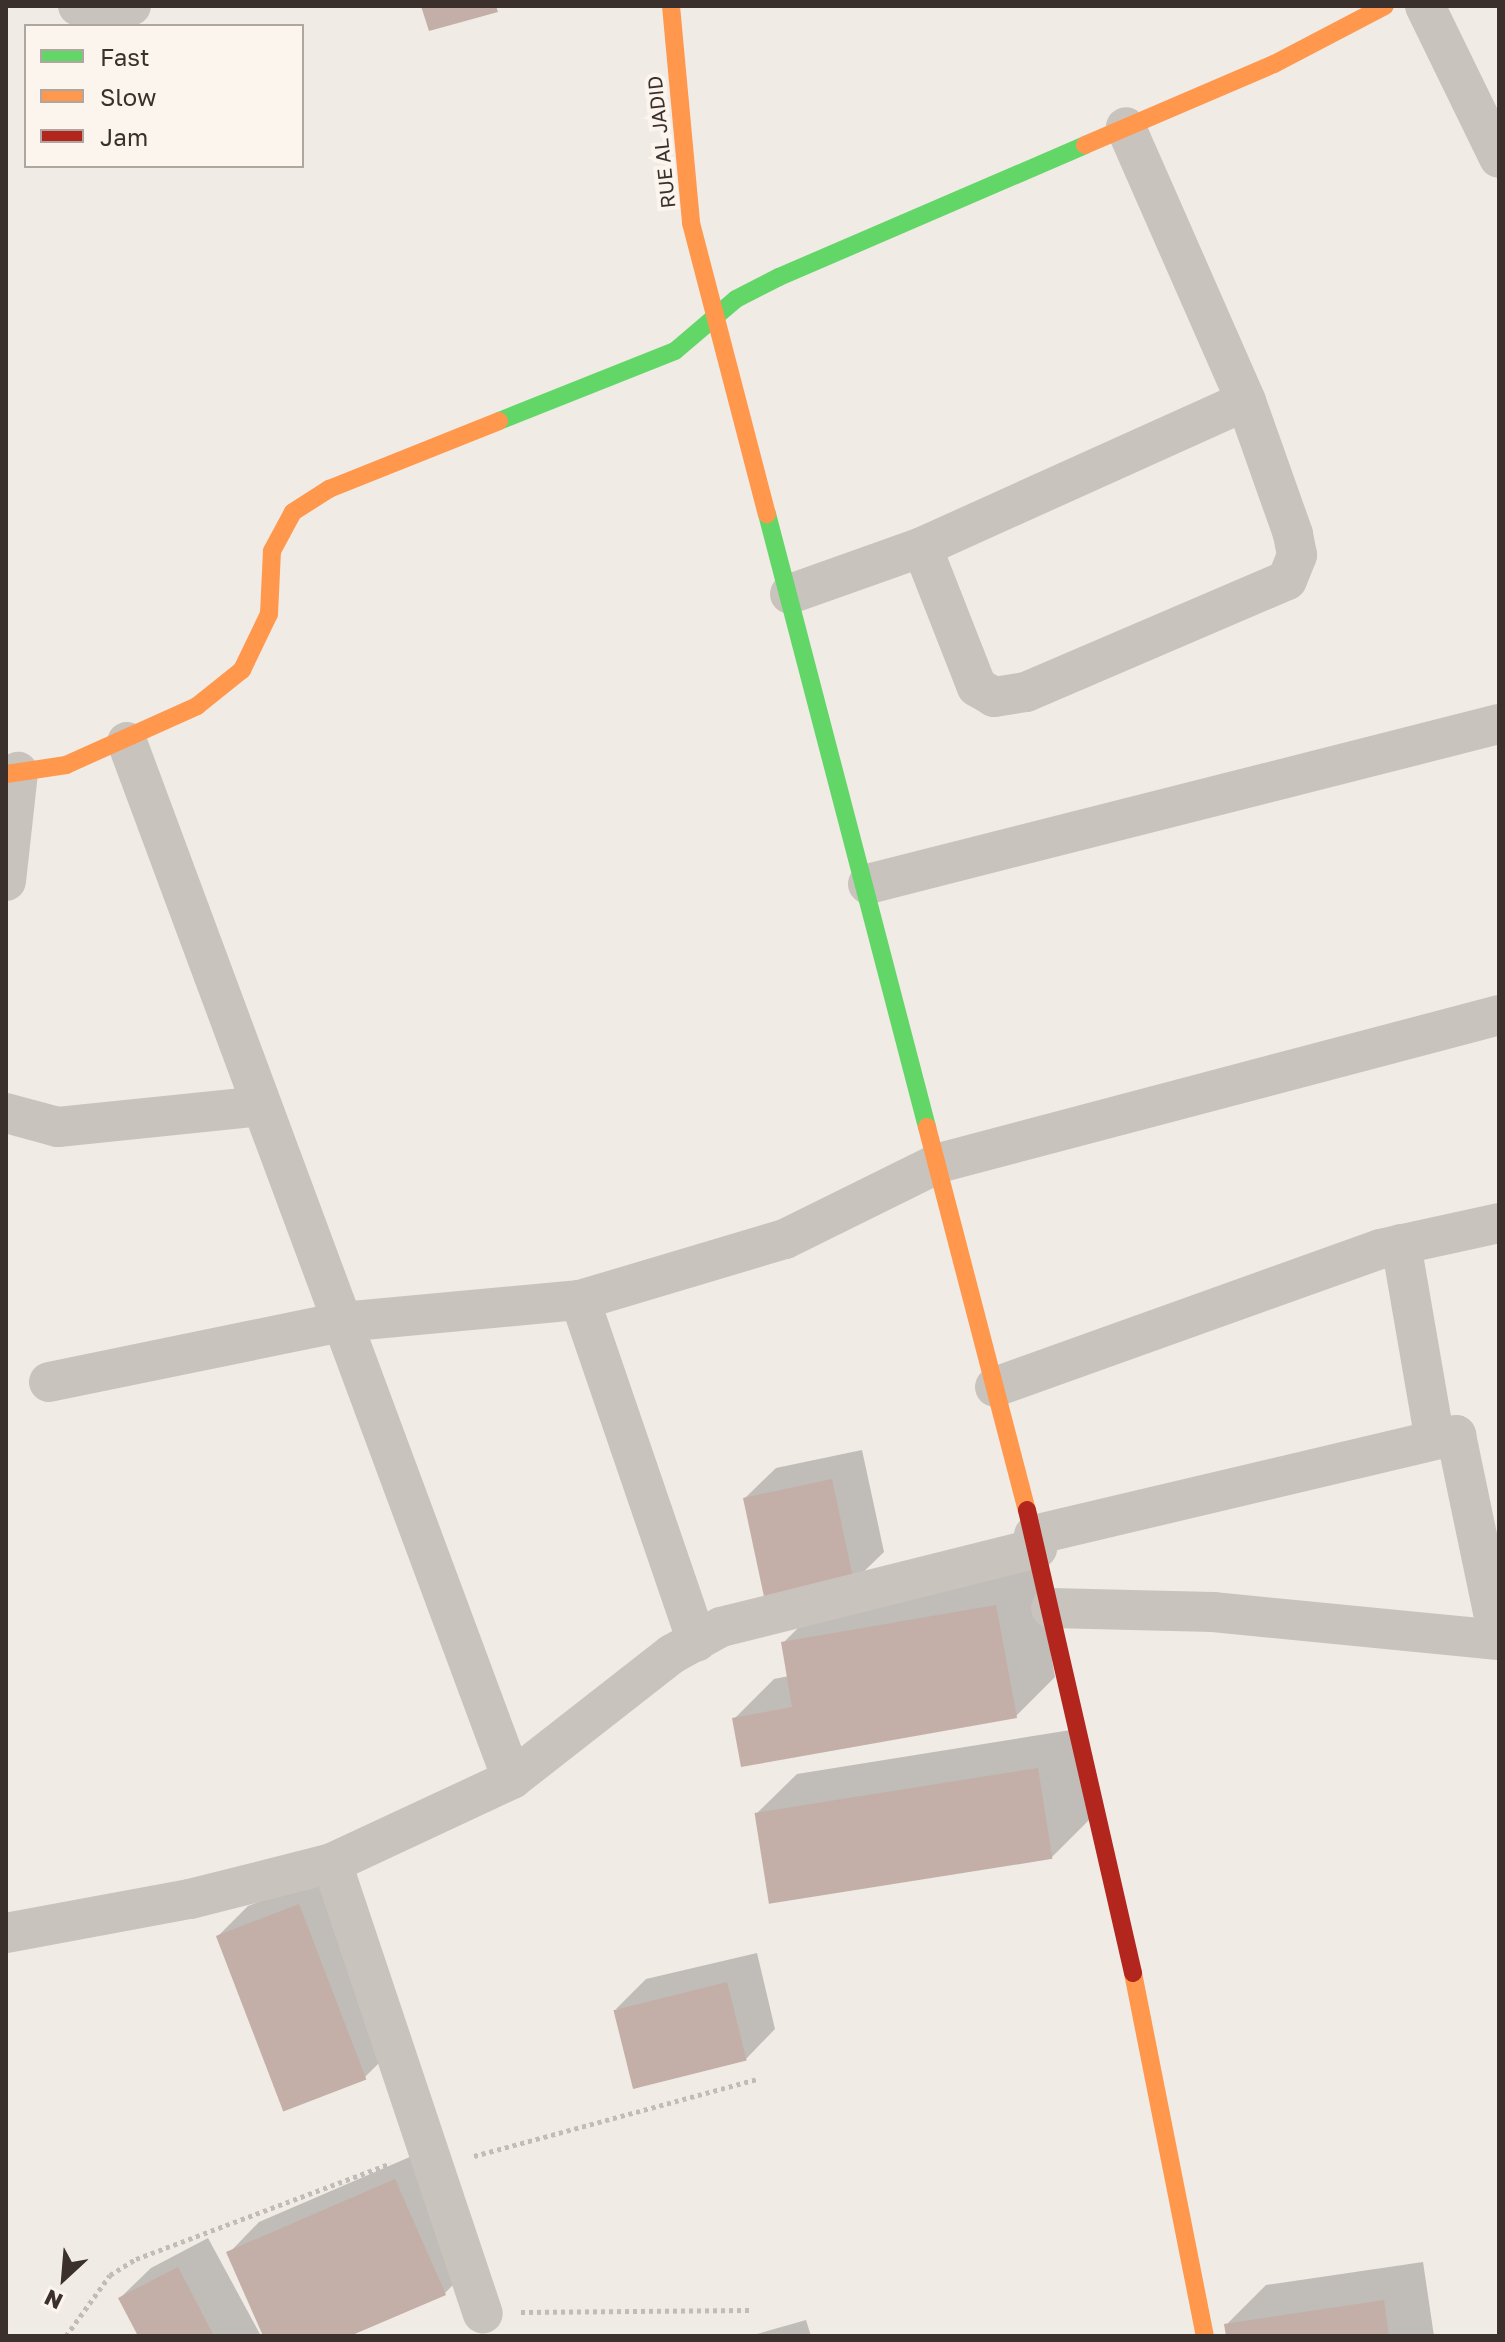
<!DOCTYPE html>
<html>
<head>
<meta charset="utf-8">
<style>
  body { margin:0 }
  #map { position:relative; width:1505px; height:2342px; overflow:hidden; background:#f0ebe5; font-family:"Golos Text",sans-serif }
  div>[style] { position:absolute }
  .shadow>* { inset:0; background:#0003 }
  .building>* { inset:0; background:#c3afa7; transform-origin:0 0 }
  .path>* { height:5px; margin-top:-2.5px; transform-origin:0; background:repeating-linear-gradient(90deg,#c2bbb6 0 4px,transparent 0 8px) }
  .street>* { height:40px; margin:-20px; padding:0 20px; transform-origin:20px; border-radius:20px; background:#c9c3be }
  .fast>* { height:18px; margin:-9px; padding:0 9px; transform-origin:9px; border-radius:9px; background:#63d668 }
  .slow>* { height:18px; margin:-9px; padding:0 9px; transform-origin:9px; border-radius:9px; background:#ff974d }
  .jam>* { height:18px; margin:-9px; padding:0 9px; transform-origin:9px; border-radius:9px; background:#b3261e }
  span { translate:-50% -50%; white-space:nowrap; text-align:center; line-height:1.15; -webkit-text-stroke:8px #fbf5ee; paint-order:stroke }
  .street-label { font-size:20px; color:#3b302b }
  .frame { position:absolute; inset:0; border:8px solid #3b302b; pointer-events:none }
  .legend { position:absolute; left:24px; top:24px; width:280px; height:144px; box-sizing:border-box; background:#fbf5ee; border:2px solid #aea6a0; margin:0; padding:10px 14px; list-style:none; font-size:24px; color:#3b302b }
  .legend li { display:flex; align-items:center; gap:16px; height:40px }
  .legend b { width:40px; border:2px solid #aea6a0 }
  .north { position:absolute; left:24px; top:2238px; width:80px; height:80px; -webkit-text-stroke:6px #fbf5ee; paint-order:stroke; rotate:206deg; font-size:22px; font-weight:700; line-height:32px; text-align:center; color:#3b302b }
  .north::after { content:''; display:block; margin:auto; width:28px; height:36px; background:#3b302b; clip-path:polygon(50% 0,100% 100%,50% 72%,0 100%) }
</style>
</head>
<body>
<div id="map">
  <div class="shadow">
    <i style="clip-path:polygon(862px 1450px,884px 1552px,853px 1582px,745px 1498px,776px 1468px)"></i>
    <i style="clip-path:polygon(1035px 1566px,1055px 1677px,1016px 1716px,734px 1719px,774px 1679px,789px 1676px,783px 1643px,823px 1603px)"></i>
    <i style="clip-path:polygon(1077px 1729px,1092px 1817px,1052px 1857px,757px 1813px,797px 1774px)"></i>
    <i style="clip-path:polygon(330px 1875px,395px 2047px,364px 2078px,218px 1936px,248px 1906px)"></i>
    <i style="clip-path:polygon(757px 1953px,775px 2029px,745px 2060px,616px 2009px,646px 1979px)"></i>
    <i style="clip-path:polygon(426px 2150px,475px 2263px,445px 2293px,345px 2336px,265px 2336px,229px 2253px,259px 2222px)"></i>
    <i style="clip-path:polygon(208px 2238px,261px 2336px,140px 2336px,120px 2298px,151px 2268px)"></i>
    <i style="clip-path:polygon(1423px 2262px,1434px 2336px,1228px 2336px,1226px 2325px,1266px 2285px)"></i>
    <i style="clip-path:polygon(806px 2320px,811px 2336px,750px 2336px)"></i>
  </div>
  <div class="building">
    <i style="clip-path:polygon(421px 6px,496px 6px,498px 12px,429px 31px)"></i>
    <i style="left:832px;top:1479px;width:107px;height:91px;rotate:78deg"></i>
    <i style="clip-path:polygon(996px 1605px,1017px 1718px,741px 1767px,732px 1718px,792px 1707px,781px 1642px)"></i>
    <i style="left:1038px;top:1768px;width:92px;height:287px;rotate:81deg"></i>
    <i style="left:299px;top:1904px;width:188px;height:89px;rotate:69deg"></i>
    <i style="left:727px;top:1982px;width:81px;height:117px;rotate:76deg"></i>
    <i style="clip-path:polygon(395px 2179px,446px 2295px,350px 2336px,263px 2336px,226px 2252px)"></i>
    <i style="clip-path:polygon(178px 2267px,214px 2336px,138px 2336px,118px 2298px)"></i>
    <i style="clip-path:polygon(1384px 2300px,1389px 2336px,1226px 2336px,1224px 2324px)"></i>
  </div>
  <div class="path">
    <i style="left:474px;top:2156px;width:294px;rotate:-15.2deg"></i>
    <i style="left:521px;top:2312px;width:230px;rotate:-0.5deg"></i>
    <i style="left:66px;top:2336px;width:75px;rotate:-54.2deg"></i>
    <i style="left:110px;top:2275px;width:31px;rotate:-32deg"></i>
    <i style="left:136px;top:2259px;width:272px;rotate:-20.6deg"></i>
  </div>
  <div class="street">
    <i style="left:78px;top:6px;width:27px;rotate:15deg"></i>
    <i style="left:104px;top:13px;width:28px;rotate:-15deg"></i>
    <i style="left:1425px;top:6px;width:169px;rotate:64deg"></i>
    <i style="left:922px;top:547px;width:150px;rotate:68.6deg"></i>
    <i style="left:977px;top:687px;width:20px;rotate:30deg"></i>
    <i style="left:994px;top:697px;width:32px;rotate:-9deg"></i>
    <i style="left:1026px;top:692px;width:284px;rotate:-23.2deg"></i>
    <i style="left:1287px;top:580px;width:27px;rotate:-68deg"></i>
    <i style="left:1297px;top:555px;width:21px;rotate:-101deg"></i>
    <i style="left:1293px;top:534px;width:141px;rotate:-109.5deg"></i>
    <i style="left:790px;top:594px;width:140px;rotate:-19.6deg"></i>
    <i style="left:922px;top:547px;width:355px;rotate:-24.3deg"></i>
    <i style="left:1246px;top:401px;width:299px;rotate:-113.7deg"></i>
    <i style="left:127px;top:742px;width:1106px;rotate:69.63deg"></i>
    <i style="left:6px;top:881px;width:110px;rotate:-83.7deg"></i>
    <i style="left:868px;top:884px;width:651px;rotate:-14.23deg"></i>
    <i style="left:6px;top:1113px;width:54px;rotate:15.1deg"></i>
    <i style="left:58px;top:1127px;width:205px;rotate:-5.9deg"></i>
    <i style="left:1401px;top:1244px;width:194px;rotate:80.2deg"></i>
    <i style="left:580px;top:1300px;width:361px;rotate:71.1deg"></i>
    <i style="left:49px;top:1382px;width:299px;rotate:-11.6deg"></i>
    <i style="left:342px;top:1322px;width:239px;rotate:-5.3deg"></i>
    <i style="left:580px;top:1300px;width:214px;rotate:-16.6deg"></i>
    <i style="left:785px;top:1239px;width:172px;rotate:-26.3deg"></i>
    <i style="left:939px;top:1163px;width:579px;rotate:-14.8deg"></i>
    <i style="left:995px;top:1387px;width:409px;rotate:-19.7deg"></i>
    <i style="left:1380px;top:1249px;width:122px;rotate:-12.3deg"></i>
    <i style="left:1034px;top:1535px;width:434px;rotate:-13.3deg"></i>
    <i style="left:1456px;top:1435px;width:209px;rotate:78.2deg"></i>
    <i style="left:1051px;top:1608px;width:162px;rotate:1.4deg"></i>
    <i style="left:1213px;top:1612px;width:287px;rotate:5.6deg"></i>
    <i style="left:332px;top:1863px;width:475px;rotate:71.5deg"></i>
    <i style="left:6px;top:1933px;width:187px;rotate:-10.5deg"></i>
    <i style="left:190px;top:1899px;width:146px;rotate:-14.2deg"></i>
    <i style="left:332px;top:1863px;width:199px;rotate:-25deg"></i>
    <i style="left:512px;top:1779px;width:203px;rotate:-38deg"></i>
    <i style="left:672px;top:1654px;width:56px;rotate:-28.9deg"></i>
    <i style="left:721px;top:1627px;width:326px;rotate:-14deg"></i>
  </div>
  <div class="fast">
    <i style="left:499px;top:421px;width:189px;rotate:-21.7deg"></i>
    <i style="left:675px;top:351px;width:80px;rotate:-40.4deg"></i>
    <i style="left:736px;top:299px;width:48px;rotate:-27.1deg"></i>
    <i style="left:779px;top:277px;width:333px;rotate:-23.3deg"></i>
    <i style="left:767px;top:514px;width:634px;rotate:75.37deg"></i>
  </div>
  <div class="slow">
    <i style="left:671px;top:6px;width:218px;rotate:84.7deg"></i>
    <i style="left:691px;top:223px;width:301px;rotate:75.4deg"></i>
    <i style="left:1085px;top:145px;width:206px;rotate:-23.2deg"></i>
    <i style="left:1274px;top:64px;width:125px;rotate:-27.6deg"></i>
    <i style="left:6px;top:774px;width:61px;rotate:-8.5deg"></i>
    <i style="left:66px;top:765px;width:144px;rotate:-24.2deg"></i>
    <i style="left:197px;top:706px;width:58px;rotate:-38.7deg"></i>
    <i style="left:242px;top:670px;width:62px;rotate:-64.3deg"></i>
    <i style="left:269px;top:614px;width:63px;rotate:-87.3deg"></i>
    <i style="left:272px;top:551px;width:44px;rotate:-61.7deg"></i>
    <i style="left:293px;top:512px;width:43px;rotate:-32.6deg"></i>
    <i style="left:329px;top:489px;width:183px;rotate:-21.8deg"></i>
    <i style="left:927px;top:1127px;width:396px;rotate:75.4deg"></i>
    <i style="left:1133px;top:1973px;width:370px;rotate:78.8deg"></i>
  </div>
  <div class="jam">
    <i style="left:1027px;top:1510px;width:475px;rotate:77.1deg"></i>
  </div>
  <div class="street-label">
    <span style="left:661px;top:142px;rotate:-96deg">RUE AL JADID</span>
  </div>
  <div class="frame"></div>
  <ul class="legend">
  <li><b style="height:10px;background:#63d668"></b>Fast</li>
  <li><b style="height:10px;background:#ff974d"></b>Slow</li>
  <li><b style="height:10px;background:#b3261e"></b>Jam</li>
  </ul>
  <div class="north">N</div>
</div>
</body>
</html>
